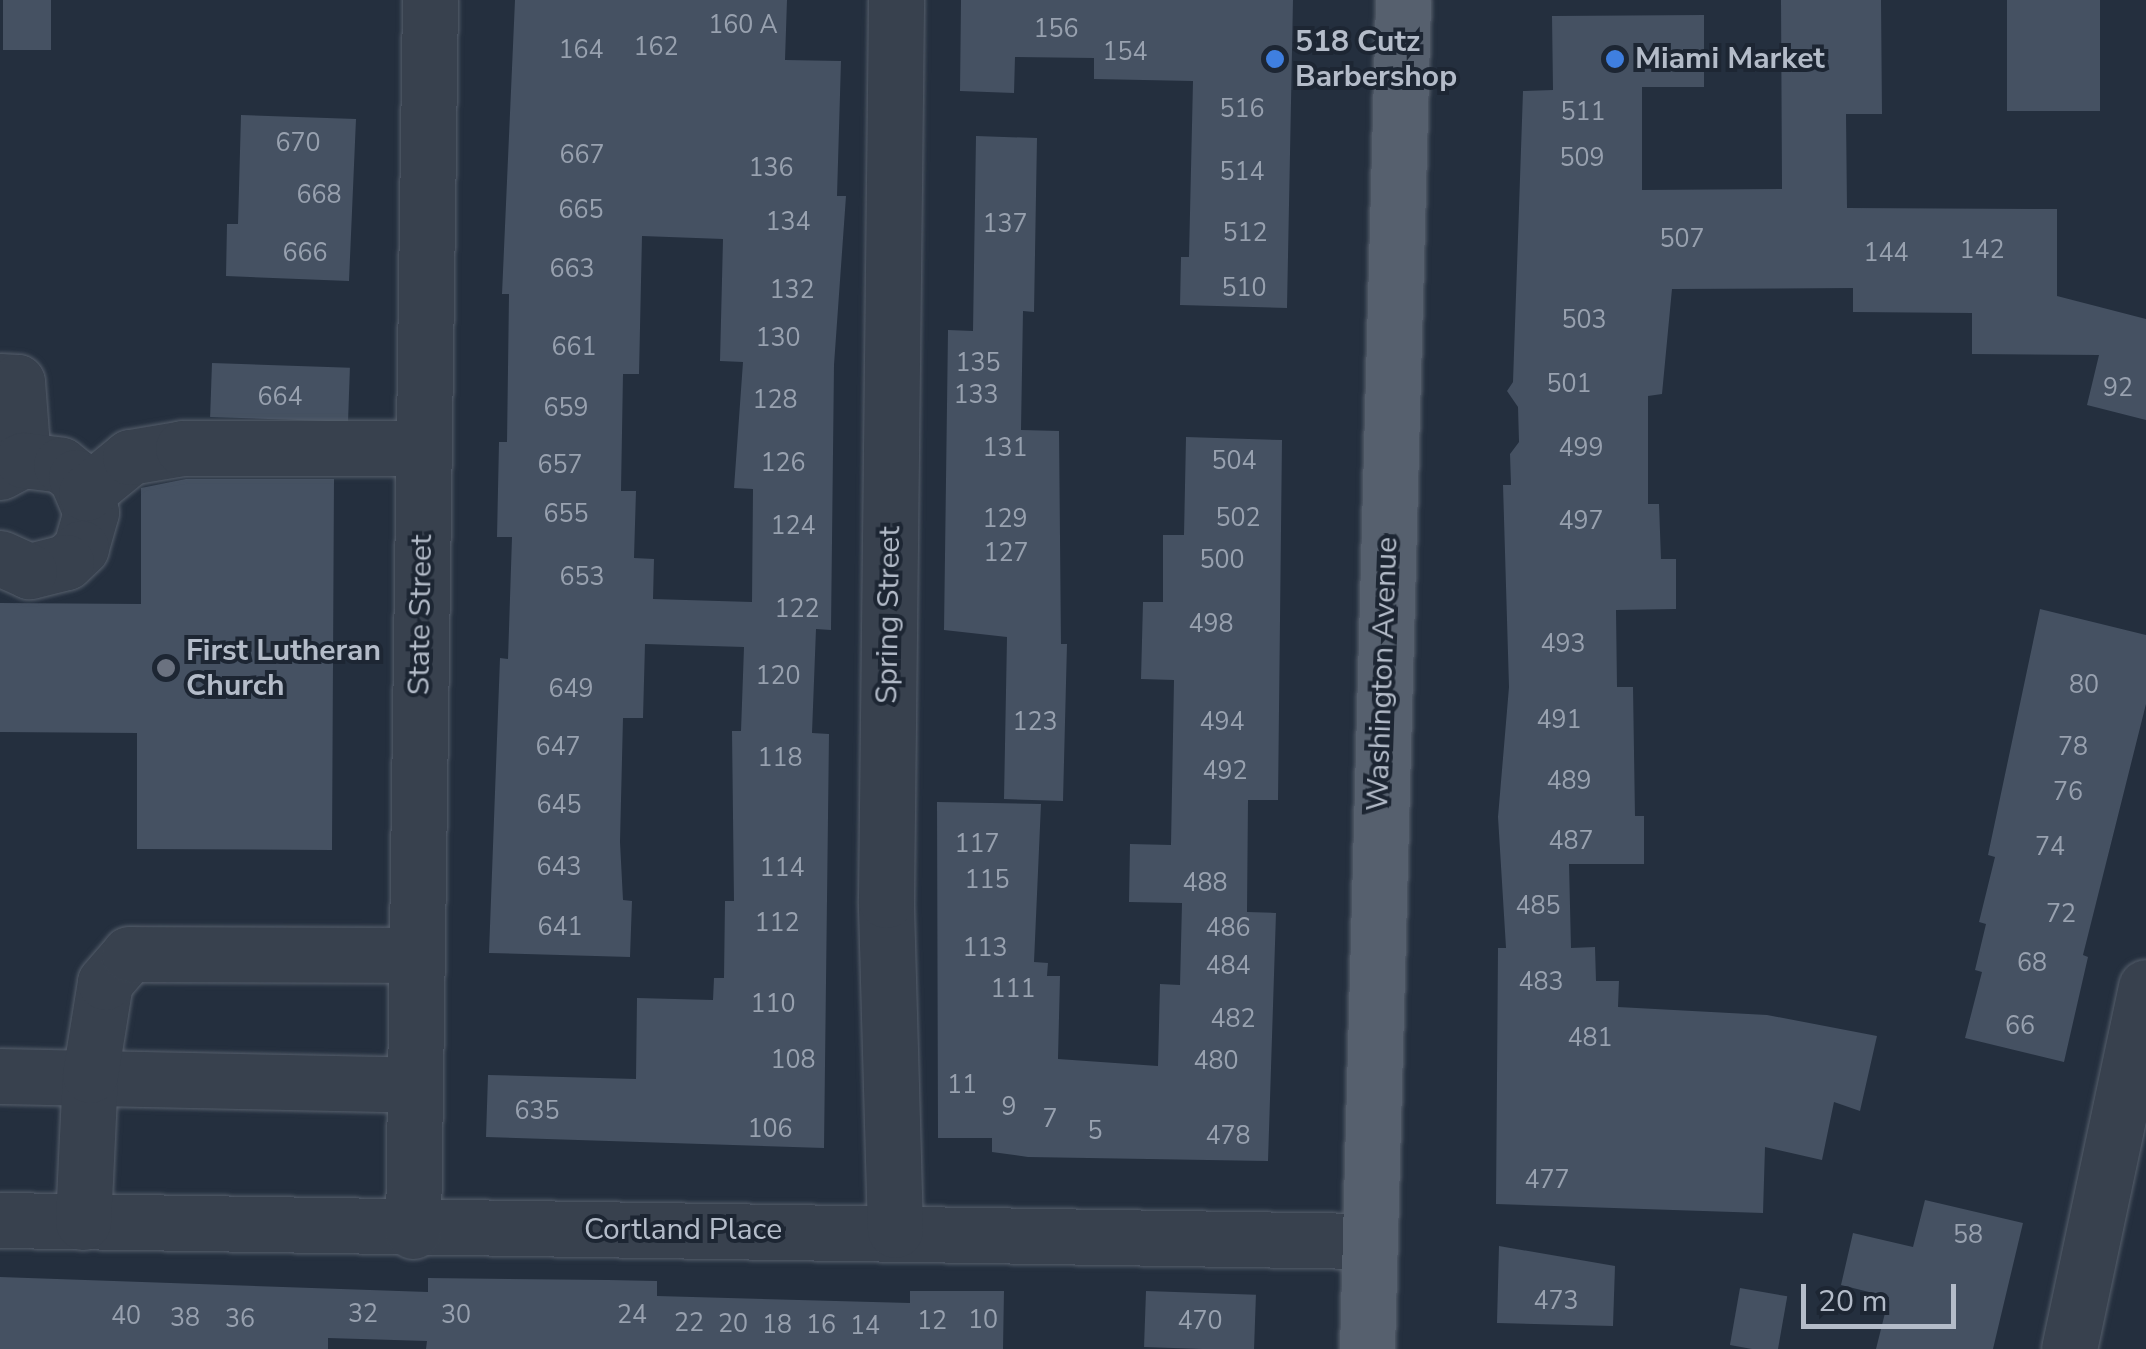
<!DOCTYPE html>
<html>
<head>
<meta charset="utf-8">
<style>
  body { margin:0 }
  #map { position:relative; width:2146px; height:1349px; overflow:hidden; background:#242f3e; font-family:"Nunito Sans",sans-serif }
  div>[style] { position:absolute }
  .building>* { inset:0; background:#455162; transform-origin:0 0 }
  .roads { filter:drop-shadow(0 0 2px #565f6c) drop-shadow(0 0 2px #565f6c) }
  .minor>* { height:55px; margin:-27.5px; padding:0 27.5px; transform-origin:27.5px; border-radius:27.5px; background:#38414e }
  .major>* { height:55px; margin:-27.5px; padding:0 27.5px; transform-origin:27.5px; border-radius:27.5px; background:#56606e }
  .dots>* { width:28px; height:28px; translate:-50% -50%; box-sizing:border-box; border:5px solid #1d2633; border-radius:50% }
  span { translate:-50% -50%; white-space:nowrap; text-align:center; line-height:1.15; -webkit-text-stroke:8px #1d2633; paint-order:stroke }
  .number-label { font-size:25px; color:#98a1af }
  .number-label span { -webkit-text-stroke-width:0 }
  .poi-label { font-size:30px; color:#b4bcc9; font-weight:700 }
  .left { translate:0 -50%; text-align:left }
  .street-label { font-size:30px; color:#b4bcc9 }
  .scale { position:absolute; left:1801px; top:1284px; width:155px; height:45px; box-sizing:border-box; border:5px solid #b4bcc9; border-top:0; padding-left:12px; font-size:30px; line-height:35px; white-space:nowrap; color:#b4bcc9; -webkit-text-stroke:8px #1d2633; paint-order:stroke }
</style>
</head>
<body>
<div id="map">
  <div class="building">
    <i style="left:3px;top:0;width:48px;height:50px"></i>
    <i style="clip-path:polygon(evenodd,515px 0,787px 0,785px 60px,841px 61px,837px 196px,846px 196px,834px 365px,831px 630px,816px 629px,812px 733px,829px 734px,824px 1148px,486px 1137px,488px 1075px,636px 1079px,637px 998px,713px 1000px,714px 978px,724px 978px,725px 901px,734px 901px,732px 731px,741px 731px,744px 647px,645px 644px,643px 718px,623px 718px,620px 842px,623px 900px,632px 901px,630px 957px,489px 953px,500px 658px,508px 659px,512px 537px,497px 537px,499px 442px,507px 442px,509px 294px,502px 294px,515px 0,642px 236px,723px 239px,720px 361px,743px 362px,734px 488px,753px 489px,752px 602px,653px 599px,654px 559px,634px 558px,636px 491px,621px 491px,623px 374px,639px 374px,642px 236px)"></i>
    <i style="clip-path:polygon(961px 0,1293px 0,1287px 308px,1180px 305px,1181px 257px,1189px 257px,1193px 81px,1094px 79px,1094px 58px,1015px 57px,1014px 93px,960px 91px)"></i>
    <i style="clip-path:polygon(1781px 0,1881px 0,1882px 114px,1846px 114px,1847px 208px,2057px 209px,2057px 296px,2146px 319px,2146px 420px,2087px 405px,2099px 355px,1972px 354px,1972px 313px,1853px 312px,1853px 288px,1672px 289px,1662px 394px,1648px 396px,1648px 504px,1659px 504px,1661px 559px,1676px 559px,1676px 609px,1616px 610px,1617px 687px,1633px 687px,1635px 816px,1644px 816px,1644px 864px,1569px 864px,1571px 948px,1595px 947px,1596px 981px,1619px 981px,1618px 1007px,1767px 1015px,1877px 1036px,1860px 1111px,1834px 1102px,1822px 1160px,1765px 1147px,1763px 1213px,1496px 1204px,1498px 948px,1506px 948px,1498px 817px,1509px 687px,1503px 485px,1511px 485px,1510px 454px,1519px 442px,1518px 407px,1507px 391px,1513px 382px,1523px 91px,1553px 90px,1552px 16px,1704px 15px,1704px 87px,1642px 87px,1642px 190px,1782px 189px)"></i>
    <i style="left:2007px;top:0;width:93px;height:111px"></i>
    <i style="clip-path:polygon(241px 115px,356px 119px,349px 281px,226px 276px,227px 224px,238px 224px)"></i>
    <i style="clip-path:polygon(976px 136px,1037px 138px,1034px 312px,1023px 311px,1021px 430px,1059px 431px,1061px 644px,1067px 644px,1063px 801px,1004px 799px,1007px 637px,944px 630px,948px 330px,973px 331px)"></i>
    <i style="left:212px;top:363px;width:138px;height:54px;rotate:2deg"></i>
    <i style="clip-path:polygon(1186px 437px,1282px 440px,1278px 800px,1248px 800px,1247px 912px,1276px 913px,1268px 1161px,1028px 1157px,992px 1152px,992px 1138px,938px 1138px,937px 802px,1041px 804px,1034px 962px,1048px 963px,1047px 976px,1060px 976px,1058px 1059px,1158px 1066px,1160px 984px,1180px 985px,1182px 903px,1129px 902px,1130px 844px,1171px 845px,1174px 680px,1141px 679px,1143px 602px,1163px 602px,1163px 535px,1184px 535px)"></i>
    <i style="clip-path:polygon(186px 479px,334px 479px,332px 850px,137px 849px,137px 733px,0 732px,0 603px,141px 604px,141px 488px)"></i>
    <i style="clip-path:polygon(2040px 609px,2146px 635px,2146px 704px,2083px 955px,2088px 957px,2064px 1062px,1965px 1038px,1982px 972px,1975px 970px,1986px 924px,1979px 922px,1995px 857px,1988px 855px)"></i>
    <i style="clip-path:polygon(1925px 1200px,2023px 1223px,1993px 1349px,1876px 1349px,1889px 1297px,1841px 1285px,1853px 1233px,1913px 1247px)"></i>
    <i style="clip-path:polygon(1499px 1246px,1615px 1266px,1613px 1326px,1497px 1323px)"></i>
    <i style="clip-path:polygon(0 1277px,428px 1292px,428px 1278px,608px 1280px,657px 1281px,657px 1296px,910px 1303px,910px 1291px,1004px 1291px,1003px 1349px,426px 1349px,427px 1341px,328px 1338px,328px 1349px,0 1349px)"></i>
    <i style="left:1740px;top:1288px;width:48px;height:58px;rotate:10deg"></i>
    <i style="left:1146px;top:1291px;width:110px;height:56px;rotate:2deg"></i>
  </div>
  <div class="roads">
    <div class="minor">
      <i style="left:0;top:381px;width:17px;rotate:3deg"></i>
      <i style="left:17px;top:382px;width:78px;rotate:85.6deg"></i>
      <i style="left:23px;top:460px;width:23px;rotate:180deg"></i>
      <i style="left:0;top:472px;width:26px;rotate:-28deg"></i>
      <i style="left:23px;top:460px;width:38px;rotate:7deg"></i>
      <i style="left:61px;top:465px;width:19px;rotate:39deg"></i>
      <i style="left:76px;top:477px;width:38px;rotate:67deg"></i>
      <i style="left:91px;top:512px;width:37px;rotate:106deg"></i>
      <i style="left:81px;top:548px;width:21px;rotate:137deg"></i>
      <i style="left:66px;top:562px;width:38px;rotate:166deg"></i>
      <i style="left:29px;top:571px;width:32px;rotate:-156deg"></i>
      <i style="left:86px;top:493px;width:57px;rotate:-39.3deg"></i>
      <i style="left:130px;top:457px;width:54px;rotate:-9.6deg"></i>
      <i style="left:183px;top:448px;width:241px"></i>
      <i style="left:0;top:1076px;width:415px;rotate:1.2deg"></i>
      <i style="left:0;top:1220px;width:1367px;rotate:0.88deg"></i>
      <i style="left:83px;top:1222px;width:147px;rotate:-87.3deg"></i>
      <i style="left:90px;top:1075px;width:94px;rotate:-80.8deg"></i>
      <i style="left:105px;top:982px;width:37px;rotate:-49deg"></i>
      <i style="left:129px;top:954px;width:288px;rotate:0.2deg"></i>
      <i style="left:895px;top:1230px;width:330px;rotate:-91.6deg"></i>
      <i style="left:886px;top:900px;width:900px;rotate:-89.36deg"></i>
      <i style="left:413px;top:1231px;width:1231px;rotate:-89.21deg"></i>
      <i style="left:2069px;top:1349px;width:370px;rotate:-78deg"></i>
    </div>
    <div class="major">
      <i style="left:1367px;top:1349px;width:1349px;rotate:-88.47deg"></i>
    </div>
  </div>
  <div class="dots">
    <i style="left:1275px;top:59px;background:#3f7fe0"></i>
    <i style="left:1615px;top:59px;background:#3f7fe0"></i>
    <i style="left:166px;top:668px;background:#6b7280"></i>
  </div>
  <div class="number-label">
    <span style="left:743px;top:25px">160 A</span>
    <span style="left:1056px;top:29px">156</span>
    <span style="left:656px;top:47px">162</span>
    <span style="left:581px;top:50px">164</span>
    <span style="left:1125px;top:52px">154</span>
    <span style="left:1242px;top:109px">516</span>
    <span style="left:1583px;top:112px">511</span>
    <span style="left:298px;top:143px">670</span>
    <span style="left:582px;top:155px">667</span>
    <span style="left:1582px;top:158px">509</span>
    <span style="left:771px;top:168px">136</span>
    <span style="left:1242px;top:172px">514</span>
    <span style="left:319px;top:195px">668</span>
    <span style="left:581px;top:210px">665</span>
    <span style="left:788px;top:222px">134</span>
    <span style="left:1005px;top:224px">137</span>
    <span style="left:1245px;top:233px">512</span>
    <span style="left:1682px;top:239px">507</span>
    <span style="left:1982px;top:250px">142</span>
    <span style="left:305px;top:253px">666</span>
    <span style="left:1886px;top:253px">144</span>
    <span style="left:572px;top:269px">663</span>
    <span style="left:1244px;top:288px">510</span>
    <span style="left:792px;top:290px">132</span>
    <span style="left:1584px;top:320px">503</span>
    <span style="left:778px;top:338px">130</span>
    <span style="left:574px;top:347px">661</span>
    <span style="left:978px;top:363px">135</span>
    <span style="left:1569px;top:384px">501</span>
    <span style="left:2118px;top:388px">92</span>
    <span style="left:976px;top:395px">133</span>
    <span style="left:280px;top:397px">664</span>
    <span style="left:775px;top:400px">128</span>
    <span style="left:566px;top:408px">659</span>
    <span style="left:1005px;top:448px">131</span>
    <span style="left:1581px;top:448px">499</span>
    <span style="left:1234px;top:461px">504</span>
    <span style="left:783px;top:463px">126</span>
    <span style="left:560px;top:465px">657</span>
    <span style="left:566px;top:514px">655</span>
    <span style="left:1238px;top:518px">502</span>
    <span style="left:1005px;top:519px">129</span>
    <span style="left:1581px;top:521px">497</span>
    <span style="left:793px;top:526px">124</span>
    <span style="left:1006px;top:553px">127</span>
    <span style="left:1222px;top:560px">500</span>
    <span style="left:582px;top:577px">653</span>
    <span style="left:797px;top:609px">122</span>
    <span style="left:1211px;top:624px">498</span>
    <span style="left:1563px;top:644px">493</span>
    <span style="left:778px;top:676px">120</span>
    <span style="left:2084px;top:685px">80</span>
    <span style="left:571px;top:689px">649</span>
    <span style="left:1559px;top:720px">491</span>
    <span style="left:1035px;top:722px">123</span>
    <span style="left:1222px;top:722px">494</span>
    <span style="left:558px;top:747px">647</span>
    <span style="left:2073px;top:747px">78</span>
    <span style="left:780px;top:758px">118</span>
    <span style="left:1225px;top:771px">492</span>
    <span style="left:1569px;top:781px">489</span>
    <span style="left:2068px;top:792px">76</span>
    <span style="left:559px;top:805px">645</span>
    <span style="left:1571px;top:841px">487</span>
    <span style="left:977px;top:844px">117</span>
    <span style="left:2050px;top:847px">74</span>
    <span style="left:559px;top:867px">643</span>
    <span style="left:782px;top:868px">114</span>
    <span style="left:987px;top:880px">115</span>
    <span style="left:1205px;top:883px">488</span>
    <span style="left:1538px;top:906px">485</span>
    <span style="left:2061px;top:914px">72</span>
    <span style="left:777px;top:923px">112</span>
    <span style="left:560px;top:927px">641</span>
    <span style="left:1228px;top:928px">486</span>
    <span style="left:985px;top:948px">113</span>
    <span style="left:2032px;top:963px">68</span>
    <span style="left:1228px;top:966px">484</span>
    <span style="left:1541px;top:982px">483</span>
    <span style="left:1013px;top:989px">111</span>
    <span style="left:773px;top:1004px">110</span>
    <span style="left:1233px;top:1019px">482</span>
    <span style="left:2020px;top:1026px">66</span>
    <span style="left:1590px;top:1038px">481</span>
    <span style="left:793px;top:1060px">108</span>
    <span style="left:1216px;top:1061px">480</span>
    <span style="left:962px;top:1085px">11</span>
    <span style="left:1009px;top:1107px">9</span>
    <span style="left:537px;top:1111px">635</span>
    <span style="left:1050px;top:1119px">7</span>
    <span style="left:770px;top:1129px">106</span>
    <span style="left:1095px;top:1131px">5</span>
    <span style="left:1228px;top:1136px">478</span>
    <span style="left:1547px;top:1180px">477</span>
    <span style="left:1968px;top:1235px">58</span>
    <span style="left:1556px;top:1301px">473</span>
    <span style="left:363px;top:1314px">32</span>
    <span style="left:456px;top:1315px">30</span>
    <span style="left:632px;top:1315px">24</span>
    <span style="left:126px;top:1316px">40</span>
    <span style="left:185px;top:1318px">38</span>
    <span style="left:240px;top:1319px">36</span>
    <span style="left:983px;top:1320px">10</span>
    <span style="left:932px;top:1321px">12</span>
    <span style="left:1200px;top:1321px">470</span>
    <span style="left:689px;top:1323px">22</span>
    <span style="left:733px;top:1324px">20</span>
    <span style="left:777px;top:1325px">18</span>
    <span style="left:821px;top:1325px">16</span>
    <span style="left:865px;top:1326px">14</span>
  </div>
  <div class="poi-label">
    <span class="left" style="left:1295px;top:59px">518 Cutz<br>Barbershop</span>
    <span class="left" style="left:1635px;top:59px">Miami Market</span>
    <span class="left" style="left:186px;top:668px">First Lutheran<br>Church</span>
  </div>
  <div class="street-label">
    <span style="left:421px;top:615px;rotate:-89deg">State Street</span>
    <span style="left:889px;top:615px;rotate:-89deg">Spring Street</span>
    <span style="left:1383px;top:674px;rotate:-88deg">Washington Avenue</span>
    <span style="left:683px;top:1230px">Cortland Place</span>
  </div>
  <div class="scale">20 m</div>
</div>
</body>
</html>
